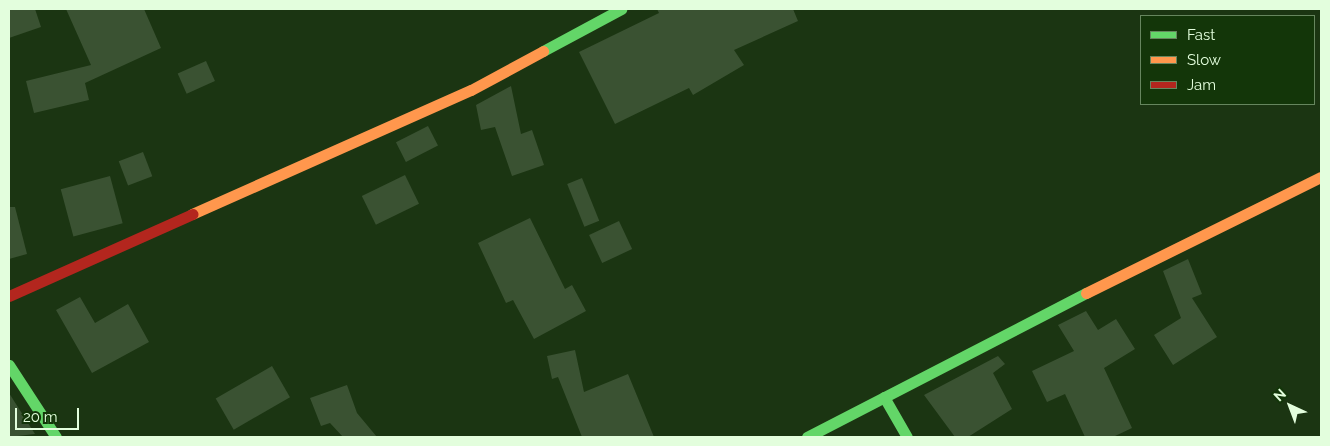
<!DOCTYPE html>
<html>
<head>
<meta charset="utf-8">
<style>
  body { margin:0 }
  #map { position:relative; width:1330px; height:446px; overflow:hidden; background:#1b3512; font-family:Raleway,sans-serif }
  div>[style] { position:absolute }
  .building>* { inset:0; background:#3a5232; transform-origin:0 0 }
  .fast>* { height:11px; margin:-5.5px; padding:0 5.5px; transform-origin:5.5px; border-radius:5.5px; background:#63d668 }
  .slow>* { height:11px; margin:-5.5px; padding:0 5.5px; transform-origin:5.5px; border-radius:5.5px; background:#ff974d }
  .jam>* { height:11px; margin:-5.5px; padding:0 5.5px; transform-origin:5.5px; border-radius:5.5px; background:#b3261e }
  span { translate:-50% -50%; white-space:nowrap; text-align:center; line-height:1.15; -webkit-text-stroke:5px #133609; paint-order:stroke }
  .frame { position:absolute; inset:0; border:10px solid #e3fedd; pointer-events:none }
  .legend { position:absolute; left:1140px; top:15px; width:175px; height:90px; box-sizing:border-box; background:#133609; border:1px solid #66865e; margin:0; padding:6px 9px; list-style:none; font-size:15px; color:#e3fedd }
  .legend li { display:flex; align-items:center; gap:10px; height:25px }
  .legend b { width:25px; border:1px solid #66865e }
  .north { position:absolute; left:1265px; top:381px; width:50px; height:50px; -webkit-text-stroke:4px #133609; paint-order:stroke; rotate:317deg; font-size:14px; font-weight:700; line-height:20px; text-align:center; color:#e3fedd }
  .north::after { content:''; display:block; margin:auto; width:18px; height:22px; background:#e3fedd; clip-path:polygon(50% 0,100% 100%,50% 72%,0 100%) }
  .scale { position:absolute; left:15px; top:408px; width:64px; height:22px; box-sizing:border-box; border:2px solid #e3fedd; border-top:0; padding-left:6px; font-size:15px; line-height:18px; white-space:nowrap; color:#e3fedd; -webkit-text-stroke:4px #133609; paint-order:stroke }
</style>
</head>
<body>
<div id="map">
  <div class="building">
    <i style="clip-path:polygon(9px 9px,35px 9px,41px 27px,9px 38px)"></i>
    <i style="clip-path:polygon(66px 9px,144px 9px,161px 48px,85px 83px,89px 100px,34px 113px,26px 81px,91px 65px)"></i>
    <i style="clip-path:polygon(657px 9px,793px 9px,798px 21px,734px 50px,744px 65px,693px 95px,689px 88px,615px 124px,579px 52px,659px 13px)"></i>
    <i style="left:206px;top:61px;width:22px;height:31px;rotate:66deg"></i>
    <i style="clip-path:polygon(511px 86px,521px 134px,532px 130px,544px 165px,512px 176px,495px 127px,481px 130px,476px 105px)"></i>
    <i style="left:428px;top:126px;width:22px;height:36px;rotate:63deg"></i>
    <i style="left:143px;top:152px;width:26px;height:26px;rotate:69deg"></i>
    <i style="left:405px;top:175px;width:32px;height:48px;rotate:64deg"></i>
    <i style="left:110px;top:176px;width:49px;height:51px;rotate:75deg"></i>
    <i style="left:582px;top:178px;width:46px;height:16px;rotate:68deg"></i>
    <i style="clip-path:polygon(9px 207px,15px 207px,27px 254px,9px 259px)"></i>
    <i style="clip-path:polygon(530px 218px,565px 289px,572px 285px,586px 311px,534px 339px,513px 300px,506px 303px,478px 243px)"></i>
    <i style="left:619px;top:221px;width:31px;height:33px;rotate:65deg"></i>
    <i style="clip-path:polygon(1188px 259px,1202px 294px,1192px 298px,1217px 337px,1173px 365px,1154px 335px,1181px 318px,1163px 271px)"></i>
    <i style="clip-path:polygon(80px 297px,95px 323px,128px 304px,149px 342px,92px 373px,56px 310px)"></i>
    <i style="clip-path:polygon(1086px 311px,1098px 330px,1116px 319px,1135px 349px,1104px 368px,1132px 428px,1113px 437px,1085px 437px,1065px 394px,1047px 402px,1032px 371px,1074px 351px,1058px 325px)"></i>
    <i style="clip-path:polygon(575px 350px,584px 392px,628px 374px,654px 437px,582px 437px,558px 377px,552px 379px,547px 356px)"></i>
    <i style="clip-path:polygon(998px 356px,1005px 364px,993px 373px,1012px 409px,968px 437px,955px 437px,924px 395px)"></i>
    <i style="left:272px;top:366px;width:36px;height:65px;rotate:60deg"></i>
    <i style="clip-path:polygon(347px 385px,357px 413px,377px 437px,343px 437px,330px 423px,321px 426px,310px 398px)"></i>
    <i style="clip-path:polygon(9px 393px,35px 434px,9px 437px)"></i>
  </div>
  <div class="fast">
    <i style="left:543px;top:51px;width:89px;rotate:-28.3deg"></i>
    <i style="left:9px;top:365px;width:86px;rotate:56.9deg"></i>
    <i style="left:884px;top:397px;width:46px;rotate:60.1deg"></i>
    <i style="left:807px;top:437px;width:314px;rotate:-27.3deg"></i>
  </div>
  <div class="slow">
    <i style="left:192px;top:214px;width:305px;rotate:-24deg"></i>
    <i style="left:471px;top:90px;width:82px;rotate:-28.4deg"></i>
    <i style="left:1086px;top:293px;width:262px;rotate:-26.3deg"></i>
  </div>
  <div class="jam">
    <i style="left:9px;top:296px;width:201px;rotate:-24.1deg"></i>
  </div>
  <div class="frame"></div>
  <ul class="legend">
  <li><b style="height:6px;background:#63d668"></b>Fast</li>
  <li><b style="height:6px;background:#ff974d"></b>Slow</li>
  <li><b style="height:6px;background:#b3261e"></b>Jam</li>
  </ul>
  <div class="north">N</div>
  <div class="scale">20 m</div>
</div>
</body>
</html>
